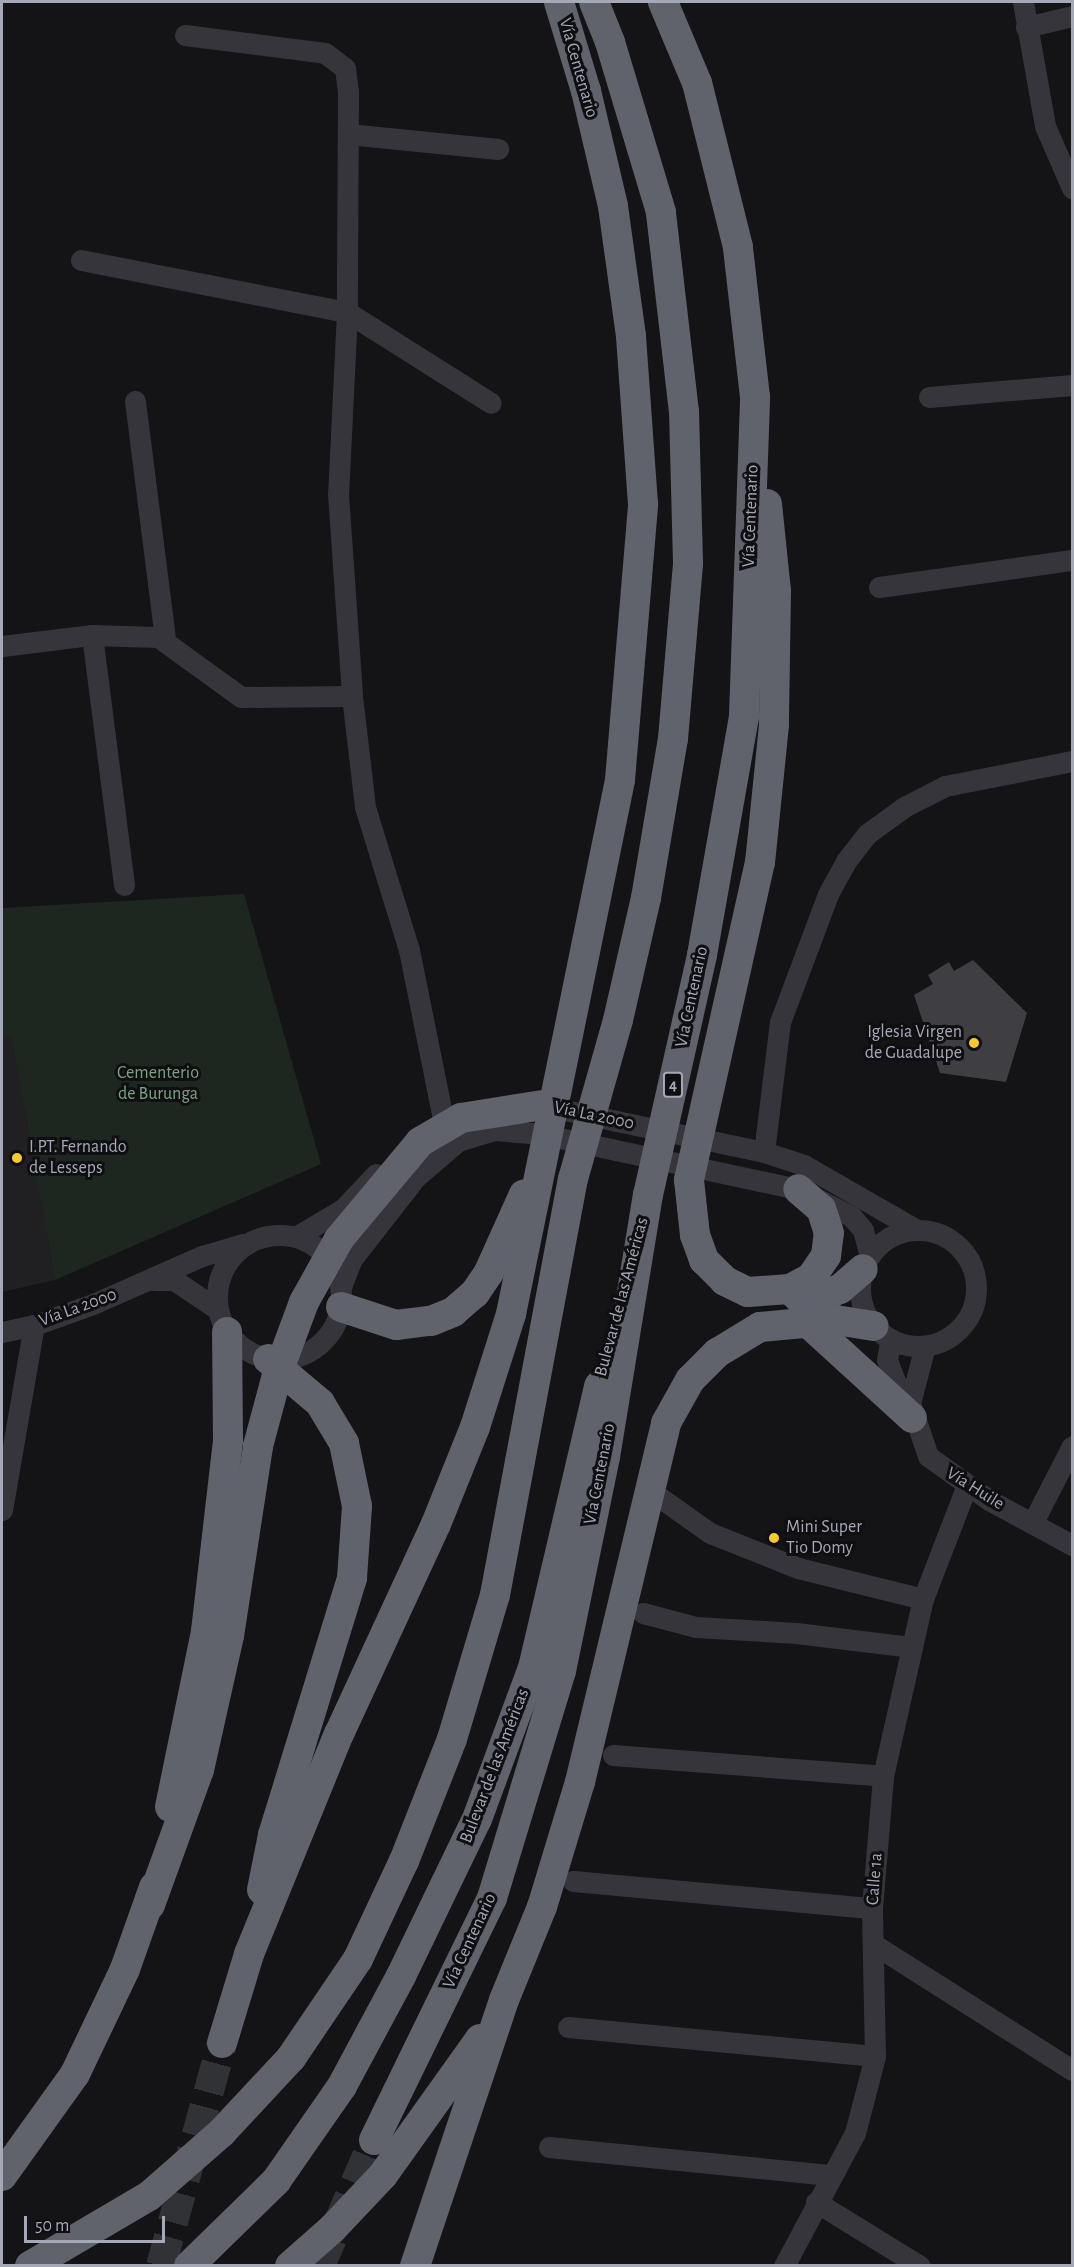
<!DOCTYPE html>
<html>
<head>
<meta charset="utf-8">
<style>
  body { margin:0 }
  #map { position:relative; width:1074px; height:2267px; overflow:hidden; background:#141416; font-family:"Alegreya Sans",sans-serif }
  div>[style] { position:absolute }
  .built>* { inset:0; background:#202023 }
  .green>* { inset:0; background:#1e2620 }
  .building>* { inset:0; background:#3e3e43 }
  .highway-tunnel>* { height:30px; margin-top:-15px; transform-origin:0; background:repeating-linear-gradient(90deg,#313236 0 30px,transparent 0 45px) }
  .minor>* { height:21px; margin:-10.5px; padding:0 10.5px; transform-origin:10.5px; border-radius:10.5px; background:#35353b }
  .minor>.ring { margin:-10.5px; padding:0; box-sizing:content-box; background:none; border:21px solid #35353b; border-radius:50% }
  .highway>* { height:30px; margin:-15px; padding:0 15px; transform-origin:15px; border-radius:15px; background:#60626c }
  .dots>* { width:16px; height:16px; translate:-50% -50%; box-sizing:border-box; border:3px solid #0f0f11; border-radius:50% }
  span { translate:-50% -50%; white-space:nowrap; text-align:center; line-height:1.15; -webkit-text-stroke:6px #0f0f11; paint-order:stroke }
  .shield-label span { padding:2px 4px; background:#0f0f11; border:2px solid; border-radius:4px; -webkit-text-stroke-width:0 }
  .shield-label { font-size:16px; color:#a5a8b7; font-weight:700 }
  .street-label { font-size:18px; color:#a5a8b7 }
  .poi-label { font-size:18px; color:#a5a8b7 }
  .right { translate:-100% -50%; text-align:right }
  .left { translate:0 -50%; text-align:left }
  .park-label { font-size:18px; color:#7ba382 }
  .frame { position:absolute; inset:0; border:3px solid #a5a8b7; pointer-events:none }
  .scale { position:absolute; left:24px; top:2216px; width:141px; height:27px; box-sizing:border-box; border:3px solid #a5a8b7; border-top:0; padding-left:8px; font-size:18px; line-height:21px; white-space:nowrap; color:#a5a8b7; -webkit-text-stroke:4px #0f0f11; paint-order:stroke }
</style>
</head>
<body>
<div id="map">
  <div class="built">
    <i style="clip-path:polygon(11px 1034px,55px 1280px,2px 1292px,2px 1037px)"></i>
  </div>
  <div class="green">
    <i style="clip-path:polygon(244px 894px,321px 1164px,55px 1280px,11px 1035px,2px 1037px,2px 908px)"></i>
  </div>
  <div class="building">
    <i style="clip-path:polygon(973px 960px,1027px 1013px,1006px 1082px,940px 1073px,914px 995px,933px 984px,928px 975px,949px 962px,954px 971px)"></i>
  </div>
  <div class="highway-tunnel">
    <i style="left:161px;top:2266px;width:231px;rotate:-74.7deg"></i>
    <i style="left:320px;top:2266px;width:137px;rotate:-66.8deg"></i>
  </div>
  <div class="minor">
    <i style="left:1023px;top:2px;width:126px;rotate:79.9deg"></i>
    <i style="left:1045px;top:126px;width:68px;rotate:66.5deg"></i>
    <i style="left:1026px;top:27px;width:47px;rotate:-13.4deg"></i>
    <i style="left:185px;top:35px;width:141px;rotate:7.3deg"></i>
    <i style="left:325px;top:53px;width:25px;rotate:37deg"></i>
    <i style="left:345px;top:68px;width:23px;rotate:83deg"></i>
    <i style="left:348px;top:91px;width:221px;rotate:90.3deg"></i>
    <i style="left:347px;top:312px;width:182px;rotate:92.8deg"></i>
    <i style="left:338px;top:494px;width:202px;rotate:86deg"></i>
    <i style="left:352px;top:696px;width:112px;rotate:83.3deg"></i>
    <i style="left:365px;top:807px;width:150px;rotate:72.9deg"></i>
    <i style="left:409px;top:950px;width:171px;rotate:78.6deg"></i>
    <i style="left:348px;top:134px;width:151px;rotate:5.7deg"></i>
    <i style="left:81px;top:260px;width:271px;rotate:11.1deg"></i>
    <i style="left:347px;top:312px;width:170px;rotate:32.3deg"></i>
    <i style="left:929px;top:397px;width:144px;rotate:-4.8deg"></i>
    <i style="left:135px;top:401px;width:240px;rotate:82.8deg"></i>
    <i style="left:879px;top:587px;width:195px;rotate:-8deg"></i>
    <i style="left:92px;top:635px;width:252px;rotate:82.7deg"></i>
    <i style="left:2px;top:646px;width:91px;rotate:-7deg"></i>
    <i style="left:92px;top:635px;width:66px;rotate:1.7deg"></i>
    <i style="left:158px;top:637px;width:102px;rotate:35.9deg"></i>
    <i style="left:241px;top:697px;width:111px;rotate:-0.5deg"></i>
    <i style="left:541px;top:1105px;width:228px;rotate:11.9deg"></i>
    <i style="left:764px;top:1152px;width:42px;rotate:18deg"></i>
    <i style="left:804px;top:1165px;width:130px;rotate:29.9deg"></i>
    <i style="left:764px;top:1152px;width:131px;rotate:-83deg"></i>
    <i style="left:780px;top:1022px;width:137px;rotate:-69.4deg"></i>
    <i style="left:828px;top:894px;width:38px;rotate:-61deg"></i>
    <i style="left:846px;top:861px;width:34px;rotate:-52deg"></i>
    <i style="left:867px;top:834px;width:46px;rotate:-36.1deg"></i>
    <i style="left:904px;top:807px;width:46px;rotate:-27.1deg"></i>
    <i style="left:945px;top:786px;width:129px;rotate:-11.1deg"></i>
    <i class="ring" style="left:860px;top:1230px;width:95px;height:95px"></i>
    <i class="ring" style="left:217px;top:1235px;width:103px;height:103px"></i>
    <i style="left:297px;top:1236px;width:53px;rotate:-30.4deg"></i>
    <i style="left:343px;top:1209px;width:48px;rotate:-46.7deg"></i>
    <i style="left:153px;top:1280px;width:21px"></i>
    <i style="left:174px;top:1280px;width:52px;rotate:34deg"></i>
    <i style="left:341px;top:1287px;width:30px;rotate:-69deg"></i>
    <i style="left:352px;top:1259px;width:103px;rotate:-52.1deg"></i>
    <i style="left:415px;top:1178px;width:57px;rotate:-40.7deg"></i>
    <i style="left:458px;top:1141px;width:38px;rotate:-17deg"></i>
    <i style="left:494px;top:1130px;width:47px;rotate:4.9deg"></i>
    <i style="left:541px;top:1134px;width:263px;rotate:12.1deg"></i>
    <i style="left:798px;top:1189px;width:59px;rotate:27deg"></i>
    <i style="left:851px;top:1216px;width:18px;rotate:49deg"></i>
    <i style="left:863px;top:1230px;width:27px;rotate:75deg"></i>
    <i style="left:2px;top:1332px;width:33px;rotate:-12deg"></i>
    <i style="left:34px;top:1325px;width:63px;rotate:-19.6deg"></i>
    <i style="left:93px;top:1304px;width:119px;rotate:-23.8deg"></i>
    <i style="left:202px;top:1256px;width:43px;rotate:-16.3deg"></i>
    <i style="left:891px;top:1339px;width:21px;rotate:101deg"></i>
    <i style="left:887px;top:1360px;width:33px;rotate:69deg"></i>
    <i style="left:899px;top:1391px;width:16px;rotate:47deg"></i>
    <i style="left:925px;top:1346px;width:59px;rotate:104.7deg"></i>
    <i style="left:910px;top:1403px;width:56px;rotate:71.2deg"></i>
    <i style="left:928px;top:1456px;width:75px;rotate:35.8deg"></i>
    <i style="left:989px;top:1500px;width:94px;rotate:28.5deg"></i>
    <i style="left:655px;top:1494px;width:67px;rotate:35.3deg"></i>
    <i style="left:710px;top:1533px;width:95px;rotate:21.7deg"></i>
    <i style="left:798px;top:1568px;width:129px;rotate:13.9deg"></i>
    <i style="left:2px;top:1510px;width:188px;rotate:-80.2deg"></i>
    <i style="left:1033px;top:1522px;width:85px;rotate:-62.8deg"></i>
    <i style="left:643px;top:1613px;width:55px;rotate:14.8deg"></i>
    <i style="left:696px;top:1627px;width:100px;rotate:3.4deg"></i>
    <i style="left:796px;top:1633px;width:117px;rotate:6.9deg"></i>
    <i style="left:613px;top:1755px;width:271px;rotate:4.4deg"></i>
    <i style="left:573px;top:1881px;width:300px;rotate:5.2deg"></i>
    <i style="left:875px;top:1945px;width:233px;rotate:32.4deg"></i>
    <i style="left:568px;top:2027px;width:308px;rotate:5.4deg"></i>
    <i style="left:549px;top:2147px;width:282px;rotate:5.7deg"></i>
    <i style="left:816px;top:2202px;width:122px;rotate:31.6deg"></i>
    <i style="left:784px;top:2266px;width:151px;rotate:-61.9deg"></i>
    <i style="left:855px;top:2133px;width:80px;rotate:-75.4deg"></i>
    <i style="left:875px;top:2056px;width:148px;rotate:-91.2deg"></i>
    <i style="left:872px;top:1908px;width:132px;rotate:-85.2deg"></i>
    <i style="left:883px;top:1776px;width:181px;rotate:-77.3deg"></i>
    <i style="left:923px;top:1599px;width:122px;rotate:-68.9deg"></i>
  </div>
  <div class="highway">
    <i style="left:767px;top:504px;width:87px;rotate:84.1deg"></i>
    <i style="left:776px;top:591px;width:134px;rotate:90.9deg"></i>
    <i style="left:774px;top:725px;width:138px;rotate:95.8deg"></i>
    <i style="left:760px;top:862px;width:326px;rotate:102.6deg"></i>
    <i style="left:689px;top:1180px;width:55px;rotate:83.8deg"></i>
    <i style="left:695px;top:1235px;width:27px;rotate:70deg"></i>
    <i style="left:704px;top:1260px;width:30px;rotate:45deg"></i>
    <i style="left:725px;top:1281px;width:25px;rotate:26deg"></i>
    <i style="left:748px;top:1292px;width:42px;rotate:-4.1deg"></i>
    <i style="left:790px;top:1289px;width:24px;rotate:-28deg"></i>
    <i style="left:811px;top:1278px;width:27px;rotate:-56deg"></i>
    <i style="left:826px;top:1256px;width:23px;rotate:-83deg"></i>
    <i style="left:829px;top:1233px;width:25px;rotate:-108deg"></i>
    <i style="left:821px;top:1209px;width:30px;rotate:-139deg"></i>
    <i style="left:790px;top:1289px;width:14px;rotate:45deg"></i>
    <i style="left:800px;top:1299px;width:15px"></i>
    <i style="left:815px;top:1299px;width:27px;rotate:-22deg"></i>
    <i style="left:840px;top:1289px;width:30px;rotate:-41deg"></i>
    <i style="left:341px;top:1307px;width:58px;rotate:18.1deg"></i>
    <i style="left:396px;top:1325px;width:35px;rotate:-7deg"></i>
    <i style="left:431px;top:1321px;width:24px;rotate:-22deg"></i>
    <i style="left:453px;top:1312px;width:29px;rotate:-41deg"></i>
    <i style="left:475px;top:1293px;width:25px;rotate:-56deg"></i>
    <i style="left:489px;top:1272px;width:85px;rotate:-65.8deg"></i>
    <i style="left:807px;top:1322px;width:142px;rotate:42.4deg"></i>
    <i style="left:170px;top:1807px;width:180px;rotate:-78.4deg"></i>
    <i style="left:206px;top:1631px;width:192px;rotate:-83.4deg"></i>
    <i style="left:228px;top:1440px;width:108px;rotate:-90.5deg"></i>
    <i style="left:262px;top:1890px;width:56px;rotate:-78.7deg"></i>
    <i style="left:273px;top:1835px;width:269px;rotate:-72.9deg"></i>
    <i style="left:352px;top:1578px;width:72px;rotate:-86deg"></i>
    <i style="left:357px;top:1506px;width:64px;rotate:-101.7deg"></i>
    <i style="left:344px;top:1443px;width:47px;rotate:-121deg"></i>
    <i style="left:320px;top:1403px;width:68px;rotate:-139.8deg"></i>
    <i style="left:150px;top:1905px;width:144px;rotate:-70.1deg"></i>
    <i style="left:199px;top:1770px;width:137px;rotate:-77.4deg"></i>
    <i style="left:229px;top:1636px;width:192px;rotate:-81.3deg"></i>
    <i style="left:258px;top:1446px;width:73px;rotate:-75deg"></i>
    <i style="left:277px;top:1375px;width:78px;rotate:-69.7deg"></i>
    <i style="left:304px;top:1302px;width:72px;rotate:-60.9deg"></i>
    <i style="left:339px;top:1239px;width:126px;rotate:-50.1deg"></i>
    <i style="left:420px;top:1142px;width:48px;rotate:-30.3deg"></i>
    <i style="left:461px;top:1118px;width:83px;rotate:-9deg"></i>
    <i style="left:222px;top:2043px;width:93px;rotate:-73.1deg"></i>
    <i style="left:249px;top:1954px;width:238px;rotate:-67.8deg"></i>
    <i style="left:339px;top:1734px;width:231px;rotate:-65.2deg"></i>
    <i style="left:436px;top:1524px;width:105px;rotate:-68.1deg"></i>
    <i style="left:475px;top:1427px;width:119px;rotate:-72.3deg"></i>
    <i style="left:511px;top:1314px;width:545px;rotate:-78.46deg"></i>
    <i style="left:620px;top:780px;width:277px;rotate:-85.2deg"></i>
    <i style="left:643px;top:504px;width:168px;rotate:-94.1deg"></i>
    <i style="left:631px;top:336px;width:131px;rotate:-97.9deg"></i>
    <i style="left:613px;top:206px;width:118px;rotate:-103.2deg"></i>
    <i style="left:586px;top:91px;width:93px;rotate:-106.9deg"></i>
    <i style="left:374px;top:2140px;width:269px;rotate:-64deg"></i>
    <i style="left:492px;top:1898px;width:237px;rotate:-73.1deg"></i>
    <i style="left:561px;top:1671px;width:218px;rotate:-78.4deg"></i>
    <i style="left:605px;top:1457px;width:266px;rotate:-80.7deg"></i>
    <i style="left:648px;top:1195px;width:246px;rotate:-77.3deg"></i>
    <i style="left:702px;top:955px;width:243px;rotate:-80deg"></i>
    <i style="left:744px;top:716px;width:319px;rotate:-88deg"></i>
    <i style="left:755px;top:397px;width:151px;rotate:-96.5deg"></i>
    <i style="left:738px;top:247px;width:169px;rotate:-104deg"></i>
    <i style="left:697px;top:83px;width:88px;rotate:-112.8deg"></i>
    <i style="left:2px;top:2176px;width:125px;rotate:-54.4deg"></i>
    <i style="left:75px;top:2074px;width:116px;rotate:-64.5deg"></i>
    <i style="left:125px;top:1969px;width:87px;rotate:-70.5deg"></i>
    <i style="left:30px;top:2266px;width:138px;rotate:-30.5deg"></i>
    <i style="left:149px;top:2196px;width:97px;rotate:-41.2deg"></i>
    <i style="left:222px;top:2132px;width:101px;rotate:-47deg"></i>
    <i style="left:291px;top:2058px;width:120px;rotate:-55.9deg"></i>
    <i style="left:358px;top:1959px;width:108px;rotate:-64.9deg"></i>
    <i style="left:404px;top:1861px;width:131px;rotate:-68.5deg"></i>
    <i style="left:452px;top:1739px;width:150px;rotate:-73.4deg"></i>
    <i style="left:495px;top:1595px;width:423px;rotate:-79.4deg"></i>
    <i style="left:573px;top:1179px;width:165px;rotate:-74.2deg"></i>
    <i style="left:618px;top:1020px;width:125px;rotate:-77.1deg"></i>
    <i style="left:646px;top:898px;width:161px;rotate:-80.4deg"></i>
    <i style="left:673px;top:739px;width:177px;rotate:-85.1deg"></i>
    <i style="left:688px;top:563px;width:151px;rotate:-91.5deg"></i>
    <i style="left:684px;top:412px;width:201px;rotate:-96.6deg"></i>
    <i style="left:661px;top:212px;width:177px;rotate:-106.7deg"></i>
    <i style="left:610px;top:42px;width:43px;rotate:-111.8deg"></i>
    <i style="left:189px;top:2266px;width:122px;rotate:-44.3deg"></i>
    <i style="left:276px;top:2181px;width:116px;rotate:-55.2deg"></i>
    <i style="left:342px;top:2086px;width:125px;rotate:-61.8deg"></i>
    <i style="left:401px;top:1976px;width:174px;rotate:-64.2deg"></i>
    <i style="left:477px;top:1819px;width:161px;rotate:-69.7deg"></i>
    <i style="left:533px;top:1668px;width:290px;rotate:-76.8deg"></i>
    <i style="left:290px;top:2266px;width:56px;rotate:-41.4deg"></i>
    <i style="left:332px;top:2229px;width:74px;rotate:-46.6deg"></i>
    <i style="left:383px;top:2175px;width:167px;rotate:-54.5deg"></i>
    <i style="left:415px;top:2266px;width:280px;rotate:-71.5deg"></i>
    <i style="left:504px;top:2000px;width:100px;rotate:-67.8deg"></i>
    <i style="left:542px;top:1907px;width:131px;rotate:-73.1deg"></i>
    <i style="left:580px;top:1782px;width:369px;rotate:-76.5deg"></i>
    <i style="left:666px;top:1423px;width:49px;rotate:-60.8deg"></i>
    <i style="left:690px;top:1380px;width:38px;rotate:-45deg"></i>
    <i style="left:717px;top:1353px;width:50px;rotate:-31.2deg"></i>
    <i style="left:760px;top:1327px;width:76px;rotate:-5.3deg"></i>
    <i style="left:836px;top:1320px;width:38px;rotate:9deg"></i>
  </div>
  <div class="dots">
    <i style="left:974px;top:1043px;background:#facb28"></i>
    <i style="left:17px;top:1158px;background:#facb28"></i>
    <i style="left:774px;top:1538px;background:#facb28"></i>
  </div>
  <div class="shield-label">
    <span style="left:673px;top:1085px">4</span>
  </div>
  <div class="street-label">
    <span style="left:578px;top:68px;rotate:74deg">Vía Centenario</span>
    <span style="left:751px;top:516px;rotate:-88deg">Vía Centenario</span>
    <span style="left:692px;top:997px;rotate:-78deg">Vía Centenario</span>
    <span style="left:594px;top:1116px;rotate:12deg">Vía La 2000</span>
    <span style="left:622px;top:1297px;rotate:-75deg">Bulevar de las Américas</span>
    <span style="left:78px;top:1308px;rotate:-20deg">Vía La 2000</span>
    <span style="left:600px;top:1474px;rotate:-79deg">Vía Centenario</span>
    <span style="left:975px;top:1489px;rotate:32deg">Vía Huile</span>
    <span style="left:495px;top:1766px;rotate:-69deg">Bulevar de las Américas</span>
    <span style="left:875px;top:1879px;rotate:-86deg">Calle 1a</span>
    <span style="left:470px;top:1941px;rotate:-65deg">Vía Centenario</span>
  </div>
  <div class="poi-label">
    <span class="right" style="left:962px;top:1043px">Iglesia Virgen<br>de Guadalupe</span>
    <span class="left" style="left:29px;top:1158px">I.P.T. Fernando<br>de Lesseps</span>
    <span class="left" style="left:786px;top:1538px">Mini Super<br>Tio Domy</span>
  </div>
  <div class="park-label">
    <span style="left:158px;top:1084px">Cementerio<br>de Burunga</span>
  </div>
  <div class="frame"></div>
  <div class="scale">50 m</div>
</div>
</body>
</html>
